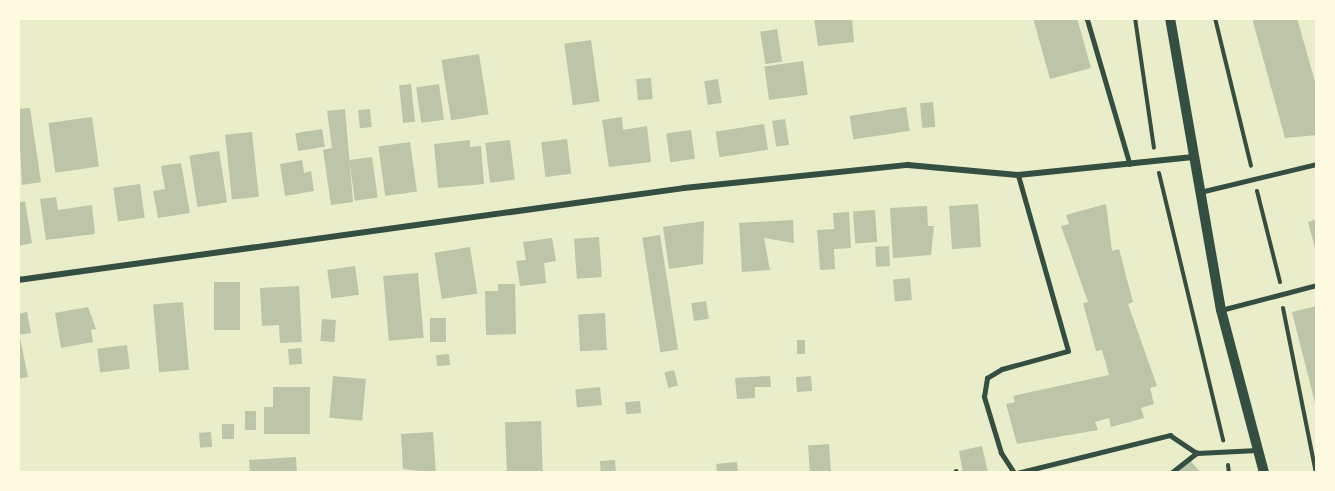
<!DOCTYPE html>
<html>
<head>
<meta charset="utf-8">
<style>
  body { margin:0 }
  #map { position:relative; width:1335px; height:491px; overflow:hidden; background:#e9edc9; font-family:Inter,sans-serif }
  div>[style] { position:absolute }
  .building>* { inset:0; background:#bcc5a7; transform-origin:0 0 }
  .path>* { height:4px; margin:-2px; padding:0 2px; transform-origin:2px; border-radius:2px; background:#344e41 }
  .service>* { height:4.5px; margin:-2.25px; padding:0 2.25px; transform-origin:2.25px; border-radius:2.25px; background:#344e41 }
  .minor>* { height:6px; margin:-3px; padding:0 3px; transform-origin:3px; border-radius:3px; background:#344e41 }
  .tertiary>* { height:10px; margin:-5px; padding:0 5px; transform-origin:5px; border-radius:5px; background:#344e41 }
  span { translate:-50% -50%; white-space:nowrap; text-align:center; line-height:1.15; -webkit-text-stroke:6px #fefae0; paint-order:stroke }
  .frame { position:absolute; inset:0; border:20px solid #fefae0; pointer-events:none }
</style>
</head>
<body>
<div id="map">
  <div class="building">
    <i style="clip-path:polygon(814px 18px,852px 18px,854px 42px,818px 46px)"></i>
    <i style="clip-path:polygon(1033px 18px,1077px 18px,1091px 68px,1050px 79px)"></i>
    <i style="clip-path:polygon(1252px 18px,1297px 18px,1317px 89px,1317px 135px,1285px 138px)"></i>
    <i style="left:777px;top:29px;width:33px;height:17px;rotate:81deg"></i>
    <i style="left:591px;top:40px;width:62px;height:27px;rotate:82deg"></i>
    <i style="left:479px;top:54px;width:61px;height:38px;rotate:81deg"></i>
    <i style="left:803px;top:61px;width:34px;height:39px;rotate:82deg"></i>
    <i style="left:651px;top:78px;width:21px;height:15px;rotate:85deg"></i>
    <i style="left:718px;top:79px;width:24px;height:14px;rotate:81deg"></i>
    <i style="left:411px;top:84px;width:38px;height:12px;rotate:84deg"></i>
    <i style="left:439px;top:84px;width:36px;height:23px;rotate:82deg"></i>
    <i style="left:933px;top:102px;width:25px;height:13px;rotate:85deg"></i>
    <i style="left:906px;top:107px;width:24px;height:57px;rotate:81deg"></i>
    <i style="clip-path:polygon(30px 108px,41px 182px,22px 185px,18px 109px)"></i>
    <i style="clip-path:polygon(345px 109px,353px 202px,331px 205px,323px 150px,332px 148px,327px 111px)"></i>
    <i style="left:370px;top:109px;width:18px;height:12px;rotate:84deg"></i>
    <i style="left:92px;top:117px;width:50px;height:44px;rotate:82deg"></i>
    <i style="clip-path:polygon(622px 117px,623px 130px,647px 126px,651px 162px,609px 167px,602px 120px)"></i>
    <i style="left:785px;top:119px;width:26px;height:13px;rotate:81deg"></i>
    <i style="left:764px;top:124px;width:26px;height:49px;rotate:81deg"></i>
    <i style="left:322px;top:129px;width:18px;height:27px;rotate:81deg"></i>
    <i style="left:691px;top:130px;width:29px;height:25px;rotate:82deg"></i>
    <i style="left:252px;top:132px;width:65px;height:27px;rotate:84deg"></i>
    <i style="left:567px;top:139px;width:35px;height:26px;rotate:83deg"></i>
    <i style="clip-path:polygon(470px 140px,470px 147px,481px 146px,484px 184px,438px 188px,434px 144px)"></i>
    <i style="left:510px;top:140px;width:40px;height:25px;rotate:83deg"></i>
    <i style="left:410px;top:142px;width:50px;height:32px;rotate:82deg"></i>
    <i style="left:219px;top:151px;width:52px;height:30px;rotate:81deg"></i>
    <i style="left:372px;top:157px;width:41px;height:23px;rotate:82deg"></i>
    <i style="clip-path:polygon(302px 160px,304px 173px,311px 171px,314px 191px,285px 196px,280px 164px)"></i>
    <i style="clip-path:polygon(181px 163px,190px 213px,158px 218px,153px 191px,165px 189px,161px 166px)"></i>
    <i style="left:140px;top:184px;width:34px;height:27px;rotate:82deg"></i>
    <i style="clip-path:polygon(56px 197px,58px 210px,92px 205px,95px 234px,46px 240px,40px 199px)"></i>
    <i style="clip-path:polygon(25px 201px,32px 243px,18px 246px,18px 203px)"></i>
    <i style="left:978px;top:204px;width:43px;height:29px;rotate:86deg"></i>
    <i style="clip-path:polygon(1106px 204px,1112px 251px,1119px 249px,1133px 302px,1128px 304px,1157px 386px,1150px 388px,1154px 404px,1141px 408px,1144px 418px,1111px 427px,1109px 418px,1095px 422px,1098px 430px,1017px 444px,1006px 404px,1015px 402px,1013px 396px,1109px 375px,1102px 350px,1096px 351px,1083px 303px,1088px 302px,1061px 226px,1069px 224px,1066px 215px)"></i>
    <i style="clip-path:polygon(927px 206px,928px 226px,934px 226px,931px 255px,893px 258px,890px 208px)"></i>
    <i style="left:875px;top:210px;width:32px;height:22px;rotate:86deg"></i>
    <i style="clip-path:polygon(849px 212px,851px 248px,834px 249px,835px 269px,820px 270px,817px 230px,834px 229px,833px 213px)"></i>
    <i style="clip-path:polygon(1317px 219px,1317px 252px,1316px 252px,1308px 222px)"></i>
    <i style="clip-path:polygon(793px 220px,794px 243px,764px 238px,770px 270px,742px 272px,739px 223px)"></i>
    <i style="clip-path:polygon(704px 221px,703px 264px,669px 269px,663px 227px)"></i>
    <i style="left:660px;top:235px;width:116px;height:18px;rotate:81deg"></i>
    <i style="left:599px;top:237px;width:40px;height:25px;rotate:86deg"></i>
    <i style="clip-path:polygon(552px 238px,556px 261px,544px 263px,546px 283px,520px 286px,516px 261px,526px 260px,523px 242px)"></i>
    <i style="left:889px;top:246px;width:20px;height:14px;rotate:87deg"></i>
    <i style="left:470px;top:247px;width:47px;height:36px;rotate:81deg"></i>
    <i style="left:355px;top:266px;width:29px;height:28px;rotate:82deg"></i>
    <i style="left:418px;top:273px;width:65px;height:35px;rotate:85deg"></i>
    <i style="left:910px;top:278px;width:22px;height:17px;rotate:85deg"></i>
    <i style="left:214px;top:282px;width:26px;height:48px"></i>
    <i style="clip-path:polygon(498px 284px,515px 284px,516px 334px,486px 335px,485px 291px,498px 291px)"></i>
    <i style="clip-path:polygon(299px 286px,302px 342px,280px 343px,279px 325px,262px 326px,260px 288px)"></i>
    <i style="left:706px;top:301px;width:18px;height:15px;rotate:81deg"></i>
    <i style="left:183px;top:302px;width:68px;height:30px;rotate:85deg"></i>
    <i style="clip-path:polygon(1317px 306px,1317px 406px,1316px 407px,1292px 312px)"></i>
    <i style="clip-path:polygon(88px 307px,96px 329px,91px 330px,93px 342px,61px 348px,55px 313px)"></i>
    <i style="clip-path:polygon(27px 312px,31px 333px,18px 335px,18px 314px)"></i>
    <i style="left:605px;top:313px;width:37px;height:27px;rotate:87deg"></i>
    <i style="left:430px;top:318px;width:16px;height:24px"></i>
    <i style="left:322px;top:319px;width:14px;height:22px;rotate:4deg"></i>
    <i style="clip-path:polygon(20px 338px,28px 377px,18px 379px,18px 339px)"></i>
    <i style="left:797px;top:340px;width:8px;height:14px"></i>
    <i style="left:127px;top:345px;width:24px;height:30px;rotate:83deg"></i>
    <i style="left:301px;top:348px;width:16px;height:13px;rotate:86deg"></i>
    <i style="left:449px;top:354px;width:11px;height:13px;rotate:85deg"></i>
    <i style="left:674px;top:370px;width:16px;height:10px;rotate:75deg"></i>
    <i style="left:333px;top:376px;width:33px;height:42px;rotate:5deg"></i>
    <i style="clip-path:polygon(770px 376px,771px 387px,755px 387px,755px 398px,737px 399px,735px 378px)"></i>
    <i style="left:811px;top:376px;width:15px;height:15px;rotate:86deg"></i>
    <i style="clip-path:polygon(273px 387px,310px 387px,310px 434px,264px 434px,264px 407px,273px 407px)"></i>
    <i style="left:600px;top:387px;width:18px;height:25px;rotate:84deg"></i>
    <i style="left:640px;top:401px;width:12px;height:15px;rotate:85deg"></i>
    <i style="left:245px;top:411px;width:11px;height:19px"></i>
    <i style="left:541px;top:421px;width:51px;height:36px;rotate:88deg"></i>
    <i style="left:222px;top:424px;width:12px;height:15px"></i>
    <i style="left:211px;top:432px;width:15px;height:12px;rotate:86deg"></i>
    <i style="clip-path:polygon(433px 432px,436px 473px,403px 469px,401px 434px)"></i>
    <i style="left:829px;top:444px;width:29px;height:21px;rotate:86deg"></i>
    <i style="clip-path:polygon(982px 446px,988px 473px,963px 473px,959px 451px)"></i>
    <i style="clip-path:polygon(296px 457px,297px 473px,250px 473px,249px 460px)"></i>
    <i style="clip-path:polygon(1188px 458px,1201px 473px,1171px 473px)"></i>
    <i style="left:615px;top:460px;width:13px;height:15px;rotate:86deg"></i>
    <i style="clip-path:polygon(737px 462px,738px 473px,717px 473px,716px 464px)"></i>
  </div>
  <div class="path">
    <i style="left:1135px;top:18px;width:131px;rotate:81.7deg"></i>
    <i style="left:1215px;top:18px;width:152px;rotate:76.3deg"></i>
    <i style="left:1159px;top:173px;width:275px;rotate:76.5deg"></i>
    <i style="left:1257px;top:191px;width:94px;rotate:75.8deg"></i>
    <i style="left:1283px;top:308px;width:168px;rotate:78.7deg"></i>
    <i style="left:1228px;top:465px;width:8px;rotate:83deg"></i>
  </div>
  <div class="service">
    <i style="left:1087px;top:18px;width:152px;rotate:73.6deg"></i>
    <i style="left:1200px;top:192px;width:120px;rotate:-13.5deg"></i>
    <i style="left:1221px;top:310px;width:99px;rotate:-14.6deg"></i>
    <i style="left:956px;top:471px;width:2px;rotate:63deg"></i>
    <i style="left:1014px;top:473px;width:24px;rotate:-123deg"></i>
    <i style="left:1001px;top:453px;width:59px;rotate:-106.9deg"></i>
    <i style="left:984px;top:397px;width:19px;rotate:-81deg"></i>
    <i style="left:987px;top:378px;width:17px;rotate:-31deg"></i>
    <i style="left:1002px;top:369px;width:68px;rotate:-15.3deg"></i>
    <i style="left:1068px;top:351px;width:183px;rotate:-105.9deg"></i>
    <i style="left:1017px;top:473px;width:158px;rotate:-13.9deg"></i>
    <i style="left:1170px;top:435px;width:32px;rotate:34deg"></i>
    <i style="left:1171px;top:473px;width:33px;rotate:-38deg"></i>
    <i style="left:1197px;top:453px;width:60px;rotate:-2.9deg"></i>
  </div>
  <div class="minor">
    <i style="left:18px;top:280px;width:672px;rotate:-7.86deg"></i>
    <i style="left:684px;top:188px;width:225px;rotate:-5.9deg"></i>
    <i style="left:908px;top:165px;width:110px;rotate:5.2deg"></i>
    <i style="left:1018px;top:175px;width:176px;rotate:-5.9deg"></i>
  </div>
  <div class="tertiary">
    <i style="left:1170px;top:18px;width:296px;rotate:80.1deg"></i>
    <i style="left:1221px;top:310px;width:169px;rotate:75.2deg"></i>
  </div>
  <div class="frame"></div>
</div>
</body>
</html>
